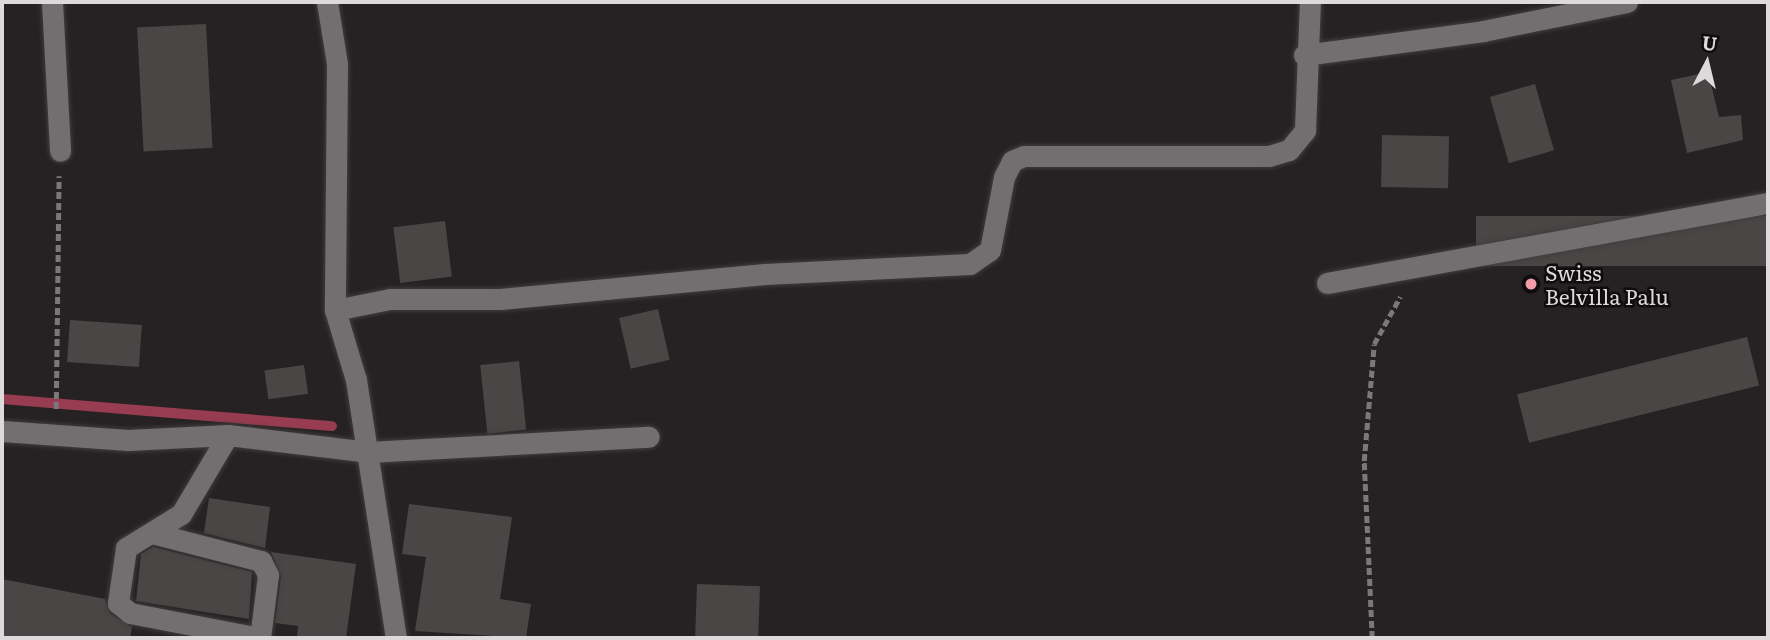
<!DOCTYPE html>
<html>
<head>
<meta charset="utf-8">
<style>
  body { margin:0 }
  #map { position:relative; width:1770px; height:640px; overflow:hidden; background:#262223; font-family:Literata,serif }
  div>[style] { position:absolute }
  .stream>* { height:10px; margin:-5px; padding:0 5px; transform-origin:5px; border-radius:5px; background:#973c51 }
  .building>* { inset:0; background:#494646; transform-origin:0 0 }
  .path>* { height:4.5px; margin-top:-2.25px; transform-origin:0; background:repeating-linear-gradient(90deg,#7c7879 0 7px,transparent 0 10.5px) }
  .roads { filter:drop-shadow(0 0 2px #403d3d) drop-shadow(0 0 2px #403d3d) }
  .street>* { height:21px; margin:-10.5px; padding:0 10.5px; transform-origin:10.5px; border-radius:10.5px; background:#736f70 }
  .dots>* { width:19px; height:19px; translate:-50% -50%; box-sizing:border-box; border:4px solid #0e0c0c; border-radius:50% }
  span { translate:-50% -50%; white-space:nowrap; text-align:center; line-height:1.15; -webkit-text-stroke:5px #0e0c0c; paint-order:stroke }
  .poi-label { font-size:21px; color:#dcdada }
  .left { translate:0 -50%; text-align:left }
  .frame { position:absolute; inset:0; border:4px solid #dcdada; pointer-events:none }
  .north { position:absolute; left:1672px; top:28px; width:70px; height:70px; -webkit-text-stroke:5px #0e0c0c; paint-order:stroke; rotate:7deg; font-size:19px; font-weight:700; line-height:28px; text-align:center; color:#dcdada }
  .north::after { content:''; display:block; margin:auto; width:24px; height:32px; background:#dcdada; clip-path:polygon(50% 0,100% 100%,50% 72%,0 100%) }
</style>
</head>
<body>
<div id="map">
  <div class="stream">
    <i style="left:2px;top:399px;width:331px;rotate:4.7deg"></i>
  </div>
  <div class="building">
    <i style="left:206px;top:24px;width:124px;height:69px;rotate:87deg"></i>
    <i style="clip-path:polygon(1708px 72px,1719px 117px,1741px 115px,1743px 140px,1687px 153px,1671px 80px)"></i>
    <i style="left:1535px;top:84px;width:69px;height:47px;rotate:74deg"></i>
    <i style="left:1382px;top:135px;width:67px;height:52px;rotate:1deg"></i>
    <i style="left:1768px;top:216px;width:50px;height:292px;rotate:90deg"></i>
    <i style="left:445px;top:221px;width:56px;height:52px;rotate:83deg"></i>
    <i style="left:658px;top:309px;width:52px;height:40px;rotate:77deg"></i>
    <i style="left:70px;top:320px;width:72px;height:42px;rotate:4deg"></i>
    <i style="left:1747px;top:337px;width:50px;height:237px;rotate:76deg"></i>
    <i style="left:519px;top:361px;width:69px;height:39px;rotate:84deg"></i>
    <i style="left:304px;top:365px;width:29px;height:40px;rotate:82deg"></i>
    <i style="clip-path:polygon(209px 498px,270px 507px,265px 548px,204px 533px)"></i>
    <i style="clip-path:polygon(409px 504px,512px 517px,500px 599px,531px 604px,526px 638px,415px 631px,426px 557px,402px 554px)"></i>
    <i style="clip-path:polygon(153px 547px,252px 572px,249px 619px,136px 601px,141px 554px)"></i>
    <i style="clip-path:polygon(271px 552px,356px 564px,346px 638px,297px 638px,298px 626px,275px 623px,281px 576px)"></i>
    <i style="clip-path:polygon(2px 579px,105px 599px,110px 613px,132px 627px,130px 638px,2px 638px)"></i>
    <i style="left:697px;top:584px;width:63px;height:54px;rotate:2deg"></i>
  </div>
  <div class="path">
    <i style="left:56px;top:409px;width:233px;rotate:-89.3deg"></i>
    <i style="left:1372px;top:638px;width:177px;rotate:-92.6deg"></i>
    <i style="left:1364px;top:461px;width:117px;rotate:-85.1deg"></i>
    <i style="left:1374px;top:344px;width:54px;rotate:-61deg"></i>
  </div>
  <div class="roads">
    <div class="street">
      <i style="left:52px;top:2px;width:149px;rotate:86.9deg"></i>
      <i style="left:327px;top:2px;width:63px;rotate:80.8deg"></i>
      <i style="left:337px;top:64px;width:246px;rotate:90.5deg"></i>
      <i style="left:335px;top:310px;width:73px;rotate:73.3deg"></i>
      <i style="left:356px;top:380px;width:261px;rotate:81.2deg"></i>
      <i style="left:1304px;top:55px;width:181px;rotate:-7.6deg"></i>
      <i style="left:1483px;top:31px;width:147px;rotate:-11.4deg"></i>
      <i style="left:1327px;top:283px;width:448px;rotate:-10.3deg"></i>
      <i style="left:335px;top:310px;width:56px;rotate:-11.3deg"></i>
      <i style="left:390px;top:299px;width:110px"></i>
      <i style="left:500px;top:299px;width:266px;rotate:-5.4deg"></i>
      <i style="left:765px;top:274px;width:205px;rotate:-2.8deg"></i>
      <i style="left:970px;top:264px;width:24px;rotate:-35deg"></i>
      <i style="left:990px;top:250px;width:74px;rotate:-79.1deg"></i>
      <i style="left:1004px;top:177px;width:18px;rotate:-63deg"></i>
      <i style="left:1012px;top:161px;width:13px;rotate:-23deg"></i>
      <i style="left:1024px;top:156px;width:245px"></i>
      <i style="left:1269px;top:156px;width:21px;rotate:-17deg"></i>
      <i style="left:1289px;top:150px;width:26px;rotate:-51deg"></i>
      <i style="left:1305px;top:130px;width:128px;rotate:-87.8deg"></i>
      <i style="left:2px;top:431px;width:126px;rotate:4.1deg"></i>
      <i style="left:128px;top:440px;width:100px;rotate:-2.9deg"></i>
      <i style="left:228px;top:435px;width:141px;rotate:6.9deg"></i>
      <i style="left:368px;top:452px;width:281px;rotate:-3.1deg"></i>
      <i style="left:228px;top:435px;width:92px;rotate:120.7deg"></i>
      <i style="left:181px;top:514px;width:65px;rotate:148.3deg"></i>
      <i style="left:126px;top:548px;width:56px;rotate:98.3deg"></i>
      <i style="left:118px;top:603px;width:16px;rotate:40deg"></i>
      <i style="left:130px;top:613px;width:132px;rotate:10.9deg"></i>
      <i style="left:152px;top:533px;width:113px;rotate:14.4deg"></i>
      <i style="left:261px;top:561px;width:16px;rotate:63deg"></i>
      <i style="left:268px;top:575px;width:64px;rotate:97.2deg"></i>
    </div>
  </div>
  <div class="dots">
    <i style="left:1531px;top:284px;background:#f39aa9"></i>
  </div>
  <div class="poi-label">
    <span class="left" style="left:1545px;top:284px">Swiss<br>Belvilla Palu</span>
  </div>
  <div class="frame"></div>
  <div class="north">U</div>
</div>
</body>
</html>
